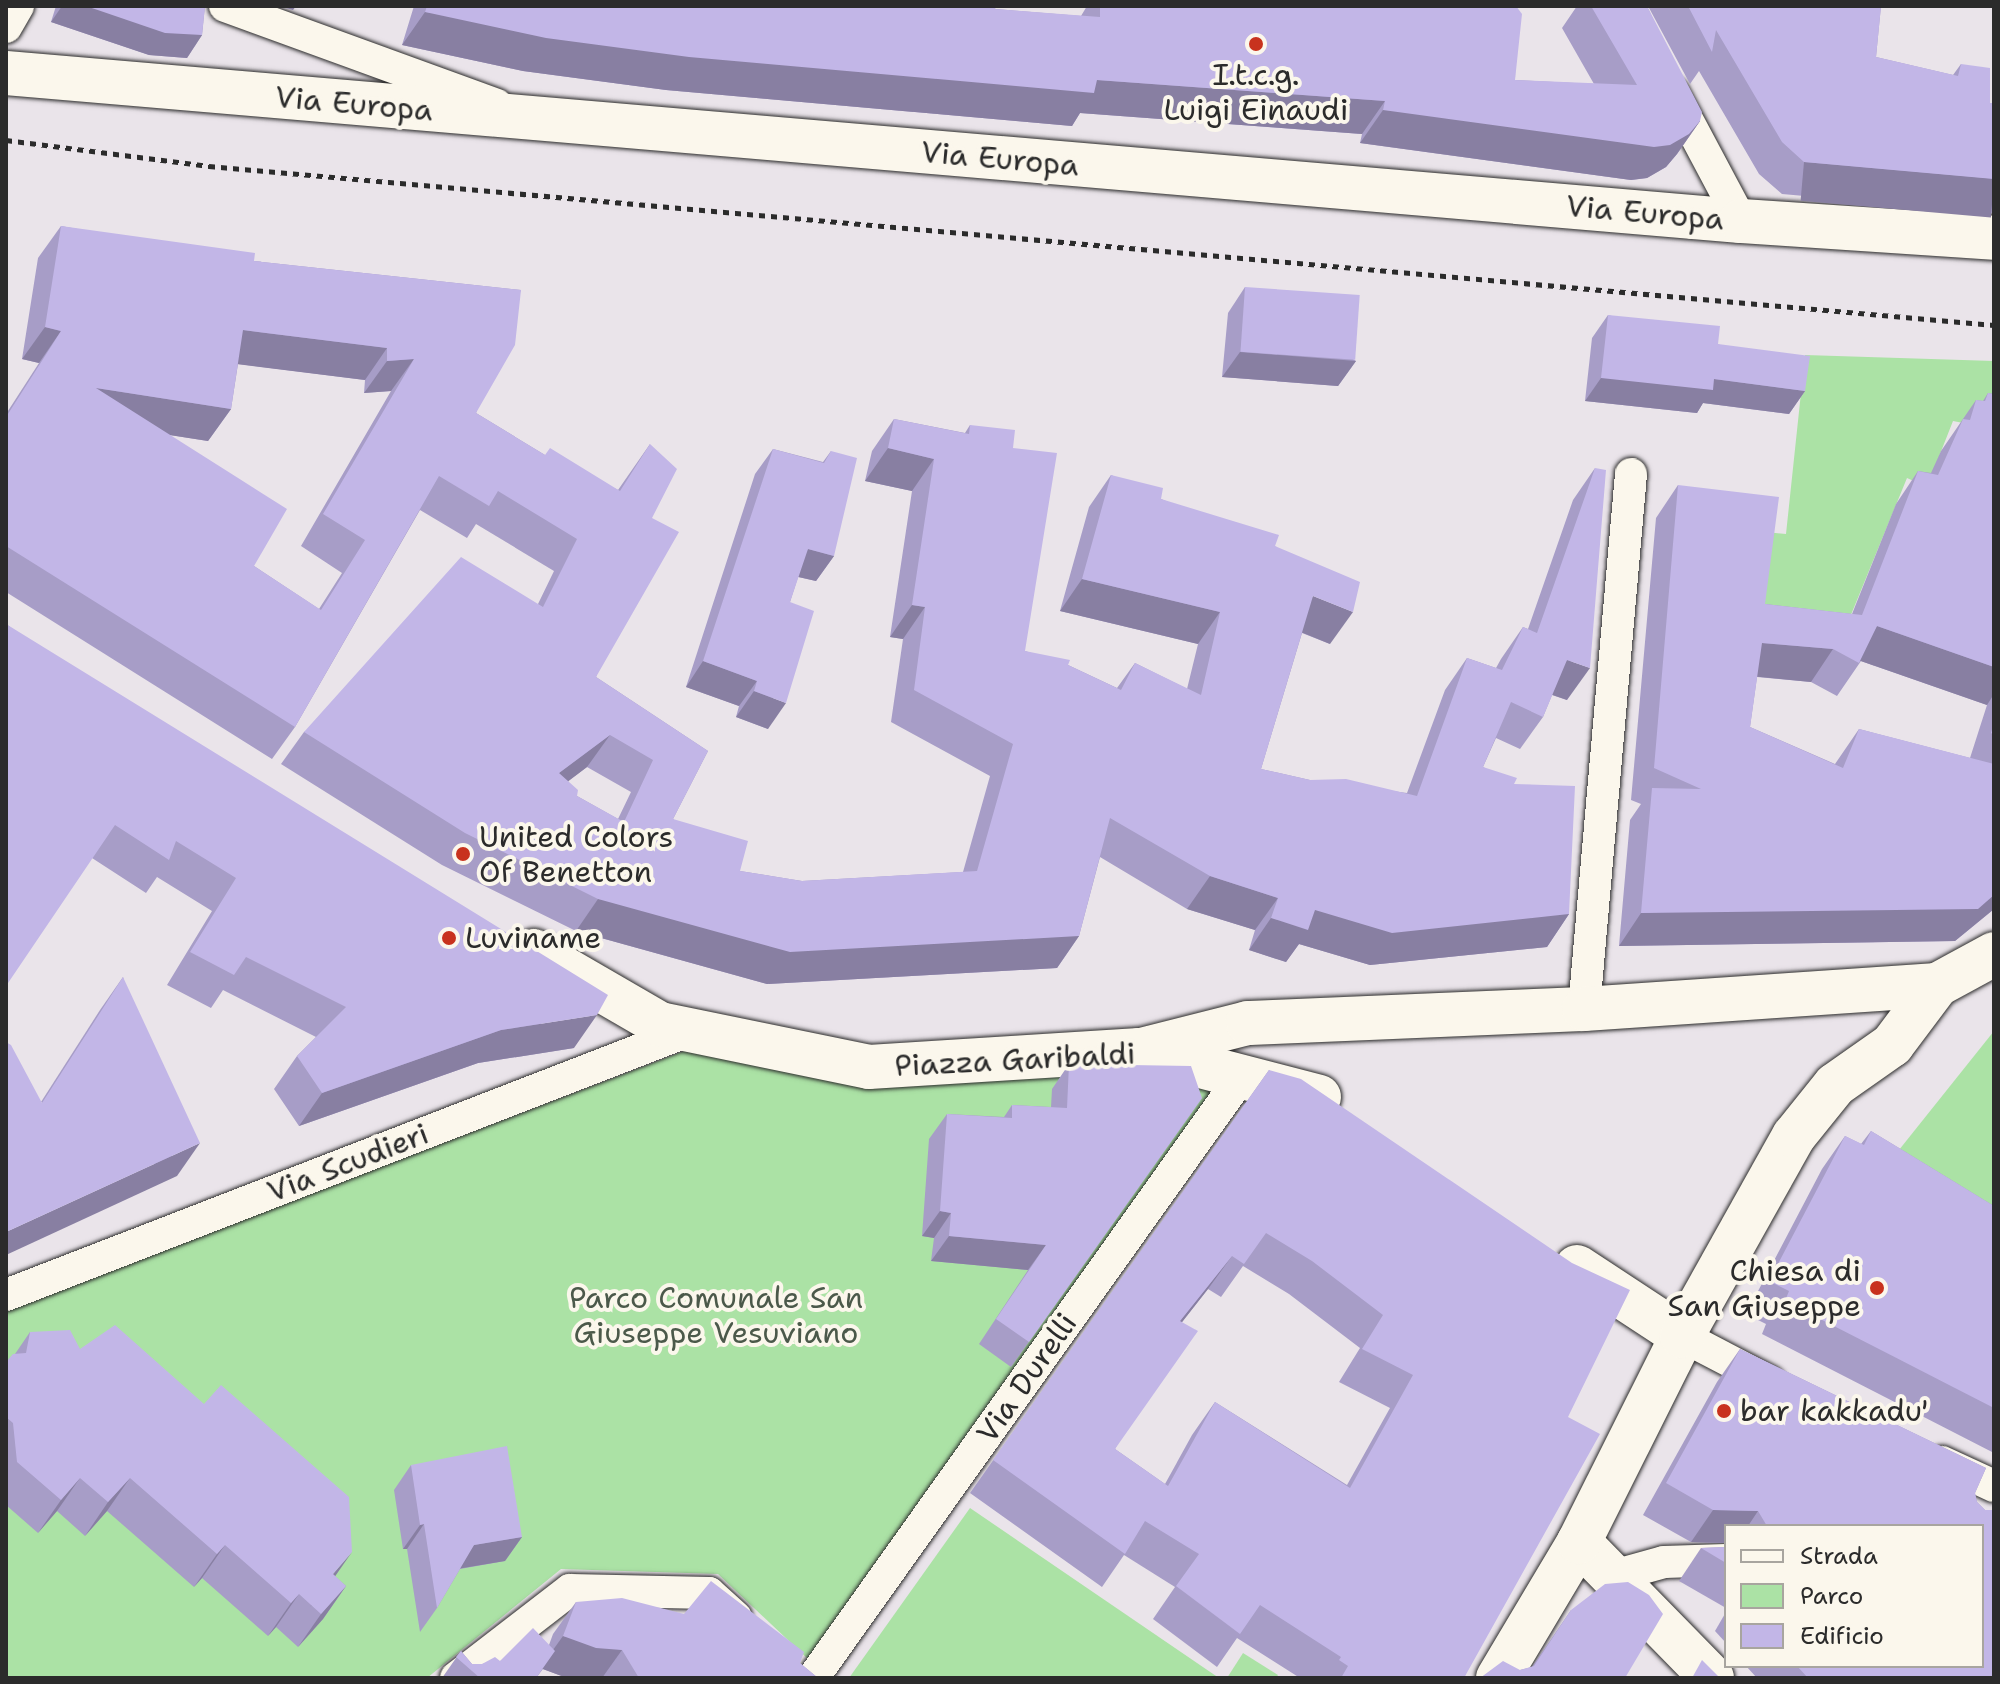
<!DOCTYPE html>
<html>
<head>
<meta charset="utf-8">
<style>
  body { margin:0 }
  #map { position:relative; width:2000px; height:1684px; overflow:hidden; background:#eae4ea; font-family:"Shantell Sans",sans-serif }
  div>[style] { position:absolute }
  .green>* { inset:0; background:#abe2a5 }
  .path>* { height:5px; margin-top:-2.5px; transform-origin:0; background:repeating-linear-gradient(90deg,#2b2b2b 0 6px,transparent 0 12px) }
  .roads { filter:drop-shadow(0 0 2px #2b2b2b) drop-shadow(0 0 2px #2b2b2b) }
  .street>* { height:32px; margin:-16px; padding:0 16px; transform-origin:16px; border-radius:16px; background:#fbf7ec }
  .secondary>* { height:44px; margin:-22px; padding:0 22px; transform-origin:22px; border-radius:22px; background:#fbf7ec }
  .wall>* { inset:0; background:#a79dc7 }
  .shaded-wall>* { inset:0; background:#887fa2; transform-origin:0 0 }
  .building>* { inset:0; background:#c2b6e7; transform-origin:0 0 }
  .dots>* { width:22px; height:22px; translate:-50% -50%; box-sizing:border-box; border:4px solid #fbf7ec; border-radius:50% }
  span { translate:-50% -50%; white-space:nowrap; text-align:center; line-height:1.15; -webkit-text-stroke:8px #fbf7ec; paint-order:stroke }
  .poi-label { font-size:30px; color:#2b2b2b }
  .left { translate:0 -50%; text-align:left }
  .right { translate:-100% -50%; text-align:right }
  .street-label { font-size:30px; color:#2b2b2b }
  .park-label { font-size:30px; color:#4b594a }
  .frame { position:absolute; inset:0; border:8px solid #2b2b2b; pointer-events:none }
  .legend { position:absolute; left:1724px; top:1524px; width:260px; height:144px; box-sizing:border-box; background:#fbf7ec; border:2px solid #a8a59f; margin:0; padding:10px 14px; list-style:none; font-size:24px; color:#2b2b2b }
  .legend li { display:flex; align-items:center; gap:16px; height:40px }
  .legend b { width:40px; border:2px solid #a8a59f }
</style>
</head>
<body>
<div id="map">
  <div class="green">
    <i style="clip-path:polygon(1805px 355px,1994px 361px,1994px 429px,1953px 421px,1927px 487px,1907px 478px,1839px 644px,1760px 632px,1766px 532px,1786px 534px)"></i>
    <i style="clip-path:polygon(1994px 1031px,1994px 1244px,1879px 1175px)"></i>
    <i style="clip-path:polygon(692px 1048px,1130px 1067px,1218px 1086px,808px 1659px,718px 1574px,561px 1569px,427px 1678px,6px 1678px,6px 1310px)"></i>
    <i style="clip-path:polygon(970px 1508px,1219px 1678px,849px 1678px)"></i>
    <i style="clip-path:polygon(1243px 1653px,1278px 1675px,1276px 1678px,1227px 1678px)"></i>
  </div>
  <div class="path">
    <i style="left:6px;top:140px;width:205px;rotate:7.3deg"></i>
    <i style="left:209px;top:166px;width:1792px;rotate:5.09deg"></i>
  </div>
  <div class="roads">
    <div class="street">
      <i style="left:225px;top:6px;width:289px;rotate:20deg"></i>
      <i style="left:6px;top:27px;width:24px;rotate:-60deg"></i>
      <i style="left:1673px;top:93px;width:145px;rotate:62deg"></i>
      <i style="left:1584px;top:1009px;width:537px;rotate:-84.98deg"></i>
      <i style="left:6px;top:1295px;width:734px;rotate:-21.15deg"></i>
      <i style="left:1682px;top:1336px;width:99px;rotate:27.6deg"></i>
      <i style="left:1942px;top:1462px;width:57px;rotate:24.8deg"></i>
      <i style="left:1610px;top:1577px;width:56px;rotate:-15.5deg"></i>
      <i style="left:1664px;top:1562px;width:62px;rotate:-1.8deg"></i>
      <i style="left:456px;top:1678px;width:144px;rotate:-37.7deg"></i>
      <i style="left:570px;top:1590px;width:139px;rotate:1.2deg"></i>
      <i style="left:709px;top:1593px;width:36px;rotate:42deg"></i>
      <i style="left:813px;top:1678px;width:738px;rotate:-54.54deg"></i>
    </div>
    <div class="secondary">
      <i style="left:6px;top:73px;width:1741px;rotate:4.88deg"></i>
      <i style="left:1741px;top:221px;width:254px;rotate:3.8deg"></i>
      <i style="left:534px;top:951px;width:146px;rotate:30.1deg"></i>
      <i style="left:660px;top:1024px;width:213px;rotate:11.6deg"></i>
      <i style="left:869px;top:1067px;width:271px;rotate:-3.6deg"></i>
      <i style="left:1139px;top:1050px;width:186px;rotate:14.6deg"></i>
      <i style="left:1145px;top:1049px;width:106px;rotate:-14.2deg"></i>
      <i style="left:1248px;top:1023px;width:336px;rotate:-2.4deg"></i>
      <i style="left:1584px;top:1009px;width:354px;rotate:-3.9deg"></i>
      <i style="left:1937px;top:985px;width:65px;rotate:-28.5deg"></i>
      <i style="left:1577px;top:1267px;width:126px;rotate:33.3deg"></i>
      <i style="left:1579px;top:1542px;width:190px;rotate:45.6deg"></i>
      <i style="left:1498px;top:1678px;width:158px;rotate:-59.2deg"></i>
      <i style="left:1579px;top:1542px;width:230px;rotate:-63.4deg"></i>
      <i style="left:1682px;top:1336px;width:229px;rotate:-60.8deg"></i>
      <i style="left:1794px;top:1136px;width:65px;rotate:-51.2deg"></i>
      <i style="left:1835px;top:1085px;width:70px;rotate:-35.1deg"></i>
      <i style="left:1892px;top:1045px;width:75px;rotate:-53.1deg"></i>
    </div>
  </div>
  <div class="wall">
    <i style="clip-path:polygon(56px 6px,205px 6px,202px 35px,187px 58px,149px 55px,51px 22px)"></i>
    <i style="clip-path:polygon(414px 6px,996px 6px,995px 9px,1081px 16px,1087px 6px,1516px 6px,1515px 80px,1594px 84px,1562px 28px,1577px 6px,1647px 6px,1700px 121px,1677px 154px,1666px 167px,1647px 178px,1631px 180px,1360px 143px,1362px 134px,1080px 113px,1072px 126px,666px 90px,523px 71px,402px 45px)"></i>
    <i style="clip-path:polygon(1648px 6px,1881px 6px,1876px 57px,1953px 75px,1961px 64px,1990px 103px,1994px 103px,1994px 213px,1782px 194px,1759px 174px,1699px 71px,1690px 84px)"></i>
    <i style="clip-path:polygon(evenodd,61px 226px,254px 261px,521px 290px,476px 413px,545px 455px,618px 490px,650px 444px,652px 518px,596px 677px,708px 751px,673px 819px,740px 871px,802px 881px,963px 872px,990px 776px,891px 722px,903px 639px,890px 637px,912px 491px,865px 481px,872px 451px,894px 419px,965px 433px,970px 425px,1013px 448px,1025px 651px,1068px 665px,1117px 688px,1135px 663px,1187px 689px,1198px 644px,1060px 611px,1089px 507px,1111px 475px,1161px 499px,1275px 546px,1330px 644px,1302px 633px,1261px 769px,1310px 780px,1407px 793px,1445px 690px,1467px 658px,1496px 668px,1501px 659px,1523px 627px,1528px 629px,1573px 500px,1595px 468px,1567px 700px,1552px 695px,1543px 717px,1520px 749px,1496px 738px,1483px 767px,1514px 784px,1569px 914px,1547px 947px,1370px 965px,1299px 944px,1286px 962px,1249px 950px,1255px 930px,1187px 909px,1100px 857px,1079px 936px,1057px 968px,767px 984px,576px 931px,442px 865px,281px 764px,304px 732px,538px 604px,554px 571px,476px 524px,467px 538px,420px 510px,295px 727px,272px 759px,6px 592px,6px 414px,39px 363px,22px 359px,38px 258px,61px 226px,238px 364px,365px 380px,364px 393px,391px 391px,301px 546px,342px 573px,319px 609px,254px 566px,170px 435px,208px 441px,231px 409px,238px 364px,61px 226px,587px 767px,631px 792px,618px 819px,577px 796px,568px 781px,587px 767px)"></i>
    <i style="clip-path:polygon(1245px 287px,1356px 361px,1338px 386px,1222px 377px,1228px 313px)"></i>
    <i style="clip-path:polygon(1608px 315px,1718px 344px,1805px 391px,1789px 414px,1703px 403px,1697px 413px,1585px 401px,1592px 338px)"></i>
    <i style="clip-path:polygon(evenodd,1988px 393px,1994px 394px,1994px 909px,1955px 941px,1619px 946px,1630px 820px,1641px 804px,1631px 800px,1656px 518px,1678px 485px,1765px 604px,1852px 614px,1896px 504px,1918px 471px,1931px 473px,1941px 451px,1976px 400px,1983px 401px,1988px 393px,1861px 661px,1987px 705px,1970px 758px,1859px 729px,1835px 764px,1750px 727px,1757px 677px,1811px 682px,1837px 696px,1861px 661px)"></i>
    <i style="clip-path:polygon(773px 449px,823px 462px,831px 451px,834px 556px,816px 581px,798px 577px,790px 602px,768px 729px,736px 717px,739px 706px,686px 687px,755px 474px)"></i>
    <i style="clip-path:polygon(6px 624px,574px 1048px,478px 1063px,299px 1126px,274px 1089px,297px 1056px,316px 1037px,223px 990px,211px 1008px,167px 985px,212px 911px,157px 877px,146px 893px,92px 858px)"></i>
    <i style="clip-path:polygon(123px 977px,177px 1176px,41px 1102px,100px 1010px)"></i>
    <i style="clip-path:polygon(1069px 1064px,1202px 1098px,1011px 1367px,979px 1344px,1028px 1270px,931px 1261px,934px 1238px,922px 1236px,929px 1139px,947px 1114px,1004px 1117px,1012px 1105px,1051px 1107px,1052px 1089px)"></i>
    <i style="clip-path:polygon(evenodd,1269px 1070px,1568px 1417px,1464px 1678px,1300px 1678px,1237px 1638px,1217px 1667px,1153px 1619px,1175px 1587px,1124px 1555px,1102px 1587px,970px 1493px,1269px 1070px,1243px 1266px,1289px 1294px,1360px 1348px,1339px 1382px,1390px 1408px,1347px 1485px,1215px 1402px,1192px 1435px,1165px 1484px,1115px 1449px,1182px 1322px,1208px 1289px,1221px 1297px,1243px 1266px)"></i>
    <i style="clip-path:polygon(1871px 1131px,1994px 1206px,1994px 1453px,1762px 1334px,1766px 1324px,1746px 1314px,1822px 1169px,1845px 1136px,1861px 1144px)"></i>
    <i style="clip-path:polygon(30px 1332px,80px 1349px,346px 1586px,323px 1619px,298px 1647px,276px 1627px,268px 1636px,202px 1578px,194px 1587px,107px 1511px,85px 1536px,57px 1511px,38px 1533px,6px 1505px,6px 1362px,15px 1354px)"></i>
    <i style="clip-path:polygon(1740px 1349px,1986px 1468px,1975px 1493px,1977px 1502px,1985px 1510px,1994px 1510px,1994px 1678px,1757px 1678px,1746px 1666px,1982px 1666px,1982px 1526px,1726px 1526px,1726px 1543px,1691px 1542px,1643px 1515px,1717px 1382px)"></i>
    <i style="clip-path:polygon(411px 1465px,522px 1537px,505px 1561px,460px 1569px,437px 1608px,420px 1632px,407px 1549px,403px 1549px,394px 1490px)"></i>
    <i style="clip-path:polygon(1726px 1547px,1726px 1608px,1679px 1581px,1701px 1548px)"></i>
    <i style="clip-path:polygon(576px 1602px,800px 1663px,818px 1678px,567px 1678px,543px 1669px,536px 1678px,442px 1678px,461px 1651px,472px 1664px,482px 1664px,500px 1661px,549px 1645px,553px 1634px)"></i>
    <i style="clip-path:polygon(1571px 1610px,1625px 1678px,1520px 1670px,1532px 1667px)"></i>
    <i style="clip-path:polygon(1726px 1612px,1726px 1643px,1715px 1631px)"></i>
  </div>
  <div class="shaded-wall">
    <i style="clip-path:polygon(62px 6px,86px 6px,202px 35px,187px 58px,149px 55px,51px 22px)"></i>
    <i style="clip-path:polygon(279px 6px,296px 6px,293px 10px)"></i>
    <i style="clip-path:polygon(425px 12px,1097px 80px,1385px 101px,1362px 134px,1080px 113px,1072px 126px,666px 90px,523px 71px,402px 45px)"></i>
    <i style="clip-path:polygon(1383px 110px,1700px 121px,1677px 154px,1666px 167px,1647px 178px,1631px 180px,1360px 143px)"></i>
    <i style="left:1804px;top:162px;width:191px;height:39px;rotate:5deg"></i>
    <i style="clip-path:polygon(45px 327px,61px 331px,39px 363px,22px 359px)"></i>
    <i style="clip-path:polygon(243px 330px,387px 348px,365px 380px,221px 362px)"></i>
    <i style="clip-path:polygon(1240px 352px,1356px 361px,1338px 386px,1222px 377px)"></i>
    <i style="clip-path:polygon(414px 359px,391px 391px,364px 393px,387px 361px)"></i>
    <i style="clip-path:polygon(1601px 378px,1714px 379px,1805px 391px,1789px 414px,1703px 403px,1697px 413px,1585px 401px)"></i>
    <i style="clip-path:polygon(96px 388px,231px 409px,208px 441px,73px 420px)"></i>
    <i style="clip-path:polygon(888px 448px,934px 459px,912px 491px,865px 481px)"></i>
    <i style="clip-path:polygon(808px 549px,834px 556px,816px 581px,790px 575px)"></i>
    <i style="clip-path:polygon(1082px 579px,1220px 612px,1198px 644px,1060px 611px)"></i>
    <i style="clip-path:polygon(1313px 596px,1353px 612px,1330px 644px,1291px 628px)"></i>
    <i style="clip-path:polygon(912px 605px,925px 607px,903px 639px,890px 637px)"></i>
    <i style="clip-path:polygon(1877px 626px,1994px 667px,1994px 694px,1987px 705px,1855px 659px)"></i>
    <i style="clip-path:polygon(1762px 643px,1833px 649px,1811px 682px,1740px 675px)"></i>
    <i style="clip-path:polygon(1567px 660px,1590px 668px,1567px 700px,1544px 692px)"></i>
    <i style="clip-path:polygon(703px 661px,757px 681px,739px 706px,686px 687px)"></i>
    <i style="clip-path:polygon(754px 691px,786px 703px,768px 729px,736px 717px)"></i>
    <i style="clip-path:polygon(610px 735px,587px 767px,537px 805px,559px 773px)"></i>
    <i style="clip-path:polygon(1210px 876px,1278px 898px,1255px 930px,1187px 909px)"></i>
    <i style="clip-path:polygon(1994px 895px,1994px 909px,1955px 941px,1619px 946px,1641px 913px)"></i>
    <i style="clip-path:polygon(598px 899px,1079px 936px,1057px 968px,767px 984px,576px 931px)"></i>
    <i style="clip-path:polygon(1315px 910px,1569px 914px,1547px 947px,1370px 965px,1299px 944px,1286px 962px,1249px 950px,1271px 918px)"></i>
    <i style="clip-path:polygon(597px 1015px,574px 1048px,478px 1063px,299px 1126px,322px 1093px,501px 1030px)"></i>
    <i style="clip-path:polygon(200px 1143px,177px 1176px,6px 1255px,6px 1232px)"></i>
    <i style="clip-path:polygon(940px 1211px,951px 1213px,934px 1238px,922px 1236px)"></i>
    <i style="clip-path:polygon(949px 1236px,1046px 1245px,1028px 1270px,931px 1261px)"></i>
    <i style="clip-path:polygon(1232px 1256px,1208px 1289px,1157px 1354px,1180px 1321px)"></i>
    <i style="clip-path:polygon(80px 1478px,57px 1511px,38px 1533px,61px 1500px)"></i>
    <i style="clip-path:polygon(130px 1478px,107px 1511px,85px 1536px,108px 1502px)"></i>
    <i style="clip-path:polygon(1713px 1510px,1758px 1511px,1748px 1526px,1726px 1526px,1726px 1543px,1691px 1542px)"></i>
    <i style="clip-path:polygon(424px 1524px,407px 1549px,403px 1549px,420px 1525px)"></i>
    <i style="clip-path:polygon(522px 1537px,505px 1561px,457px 1569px,474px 1545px)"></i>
    <i style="clip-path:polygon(225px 1545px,202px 1578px,194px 1587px,217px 1554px)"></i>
    <i style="clip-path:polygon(352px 1552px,329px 1585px,310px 1607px,333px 1574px)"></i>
    <i style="clip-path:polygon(346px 1586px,323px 1619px,298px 1647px,321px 1614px)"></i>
    <i style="clip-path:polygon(299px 1594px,276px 1627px,268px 1636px,291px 1603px)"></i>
    <i style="clip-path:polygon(563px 1636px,622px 1650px,602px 1678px,567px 1678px,540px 1668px)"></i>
  </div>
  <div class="building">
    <i style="clip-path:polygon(86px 6px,205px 6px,202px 35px,165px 33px)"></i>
    <i style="clip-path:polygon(427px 6px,996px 6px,995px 9px,1100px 17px,1100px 6px,1516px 6px,1522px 14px,1515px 80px,1637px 85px,1591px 6px,1647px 6px,1702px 112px,1700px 121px,1689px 134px,1670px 145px,1654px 147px,1383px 110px,1385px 101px,1097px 80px,1094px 93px,689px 57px,546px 38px,425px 12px)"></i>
    <i style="clip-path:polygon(1688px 6px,1881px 6px,1876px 57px,1958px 76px,1961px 64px,1990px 68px,1990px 103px,1994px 103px,1994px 179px,1804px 162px,1782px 142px,1716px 30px,1712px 52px)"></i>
    <i style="clip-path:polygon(evenodd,61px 226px,255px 253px,254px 261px,521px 290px,515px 345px,476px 413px,545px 455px,550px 448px,620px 491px,650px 444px,677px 469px,652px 518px,679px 532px,596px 677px,708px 751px,673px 819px,748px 841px,740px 871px,802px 881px,977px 871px,1013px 744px,914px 690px,925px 607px,912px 605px,934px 459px,888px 448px,894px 419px,969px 434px,970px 425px,1015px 430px,1013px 448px,1057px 453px,1025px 651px,1070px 660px,1068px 665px,1121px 690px,1135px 663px,1201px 695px,1220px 612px,1082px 579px,1111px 475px,1163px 488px,1161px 499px,1279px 535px,1275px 546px,1360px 582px,1353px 612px,1313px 596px,1261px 769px,1310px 780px,1346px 779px,1417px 796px,1467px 658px,1502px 670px,1523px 627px,1537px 633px,1595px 468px,1606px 470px,1590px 668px,1567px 660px,1543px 717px,1511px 702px,1483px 767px,1517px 778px,1514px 784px,1575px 786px,1569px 914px,1392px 933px,1315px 910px,1308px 930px,1271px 918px,1278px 898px,1210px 876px,1110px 818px,1079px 936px,790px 952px,598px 899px,465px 833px,304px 732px,461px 557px,543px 607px,577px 539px,498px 491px,489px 506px,439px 476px,295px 727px,6px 546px,6px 417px,61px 331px,45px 327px,61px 226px,243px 330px,387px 348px,387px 361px,414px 359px,323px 514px,365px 540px,321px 610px,254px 566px,287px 509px,96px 388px,231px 409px,243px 330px,61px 226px,610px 735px,653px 760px,624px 822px,577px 796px,578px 790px,559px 773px,610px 735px)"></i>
    <i style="left:1245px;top:287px;width:115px;height:65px;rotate:4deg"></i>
    <i style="clip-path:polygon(1608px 315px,1720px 326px,1718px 344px,1810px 356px,1805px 391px,1714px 379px,1713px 390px,1601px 378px)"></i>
    <i style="clip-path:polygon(1988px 393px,1994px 394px,1994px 667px,1877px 626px,1859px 663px,1833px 649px,1762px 643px,1750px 727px,1843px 768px,1859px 729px,1994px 764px,1994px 895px,1978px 909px,1641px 913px,1652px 788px,1701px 789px,1654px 768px,1678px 485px,1779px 497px,1765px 604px,1862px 615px,1918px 471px,1938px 475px,1963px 419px,1970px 420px,1976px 400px,1985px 401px)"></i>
    <i style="clip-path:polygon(773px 449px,824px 463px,831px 451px,857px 458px,834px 556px,808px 549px,790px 602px,814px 611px,786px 703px,754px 691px,757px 681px,703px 661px)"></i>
    <i style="clip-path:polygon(6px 624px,608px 995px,597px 1015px,501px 1030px,322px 1093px,297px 1056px,346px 1007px,246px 957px,234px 975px,190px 952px,236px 878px,176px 841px,169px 860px,115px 825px,6px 986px)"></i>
    <i style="clip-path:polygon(1994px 722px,1994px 735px,1991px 733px)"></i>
    <i style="clip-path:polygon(123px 977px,200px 1143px,6px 1232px,6px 1042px,11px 1045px,42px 1103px)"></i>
    <i style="clip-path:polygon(1069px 1064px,1191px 1066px,1202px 1098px,1029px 1342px,996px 1319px,1046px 1245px,949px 1236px,951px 1213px,940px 1211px,947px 1114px,1012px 1118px,1012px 1105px,1067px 1108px)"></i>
    <i style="clip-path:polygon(evenodd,1269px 1070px,1301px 1079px,1572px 1263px,1630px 1290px,1568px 1417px,1600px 1434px,1464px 1678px,1341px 1678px,1348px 1666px,1339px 1660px,1341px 1657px,1260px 1605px,1240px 1634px,1176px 1586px,1199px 1554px,1145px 1521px,1125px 1554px,993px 1460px,1269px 1070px,1266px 1233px,1312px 1261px,1383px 1315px,1362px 1349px,1413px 1375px,1350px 1488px,1215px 1402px,1168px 1486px,1115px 1449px,1198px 1331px,1180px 1321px,1232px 1256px,1244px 1264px,1266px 1233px)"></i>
    <i style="clip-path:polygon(1871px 1131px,1994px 1206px,1994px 1408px,1785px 1301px,1789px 1291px,1769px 1281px,1845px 1136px,1864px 1145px)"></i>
    <i style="clip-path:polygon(115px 1325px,204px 1404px,221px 1385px,349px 1497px,352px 1552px,333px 1574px,346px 1586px,321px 1614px,299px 1594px,291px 1603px,225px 1545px,217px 1554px,130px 1478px,108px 1502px,80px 1478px,61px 1500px,17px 1462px,13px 1423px,6px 1417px,6px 1389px,8px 1386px,6px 1384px,6px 1362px,13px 1354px,26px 1353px,30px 1332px,70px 1330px,80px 1349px)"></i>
    <i style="clip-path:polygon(1740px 1349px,1986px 1468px,1975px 1493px,1977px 1502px,1985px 1510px,1994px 1510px,1994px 1678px,1808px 1678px,1797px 1666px,1982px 1666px,1982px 1526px,1767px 1526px,1758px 1511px,1713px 1510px,1666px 1483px)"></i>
    <i style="clip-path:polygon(507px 1446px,522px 1537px,474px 1545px,437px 1608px,424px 1524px,420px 1525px,411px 1465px)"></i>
    <i style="clip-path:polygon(1726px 1547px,1726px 1563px,1701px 1548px)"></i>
    <i style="clip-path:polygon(711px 1581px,804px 1652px,800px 1663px,818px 1678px,639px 1678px,622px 1650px,596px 1648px,563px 1636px,576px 1602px,622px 1598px,684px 1614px)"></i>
    <i style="clip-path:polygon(1628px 1582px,1649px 1595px,1663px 1614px,1625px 1678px,1480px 1678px,1503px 1661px,1520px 1670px,1534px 1666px,1571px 1610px,1605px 1584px)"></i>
    <i style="clip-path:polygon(533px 1628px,555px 1651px,536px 1678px,480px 1678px,456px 1657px,461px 1651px,472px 1664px,482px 1664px,495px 1657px,500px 1661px)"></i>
    <i style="clip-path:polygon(1702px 1660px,1720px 1678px,1692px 1678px)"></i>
  </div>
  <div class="dots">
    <i style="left:1256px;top:44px;background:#c8321e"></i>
    <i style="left:463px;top:854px;background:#c8321e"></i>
    <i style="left:449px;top:938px;background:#c8321e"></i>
    <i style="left:1877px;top:1288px;background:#c8321e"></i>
    <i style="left:1724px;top:1411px;background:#c8321e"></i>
  </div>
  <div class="poi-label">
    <span style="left:1256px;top:92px">I.t.c.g.<br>Luigi Einaudi</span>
    <span class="left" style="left:479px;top:854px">United Colors<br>Of Benetton</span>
    <span class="left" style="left:465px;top:938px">Luviname</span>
    <span class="right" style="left:1861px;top:1288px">Chiesa di<br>San Giuseppe</span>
    <span class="left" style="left:1740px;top:1411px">bar kakkadu'</span>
  </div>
  <div class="street-label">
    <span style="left:354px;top:104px;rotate:5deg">Via Europa</span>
    <span style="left:1000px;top:159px;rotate:5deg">Via Europa</span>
    <span style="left:1645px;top:213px;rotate:5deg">Via Europa</span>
    <span style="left:1015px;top:1060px;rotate:-3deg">Piazza Garibaldi</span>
    <span style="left:348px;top:1163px;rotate:-21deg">Via Scudieri</span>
    <span style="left:1027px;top:1378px;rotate:-55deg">Via Durelli</span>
  </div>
  <div class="park-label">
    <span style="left:716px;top:1315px">Parco Comunale San<br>Giuseppe Vesuviano</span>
  </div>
  <div class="frame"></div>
  <ul class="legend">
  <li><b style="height:10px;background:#fbf7ec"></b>Strada</li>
  <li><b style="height:22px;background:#abe2a5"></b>Parco</li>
  <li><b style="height:22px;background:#c2b6e7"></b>Edificio</li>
  </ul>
</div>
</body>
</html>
